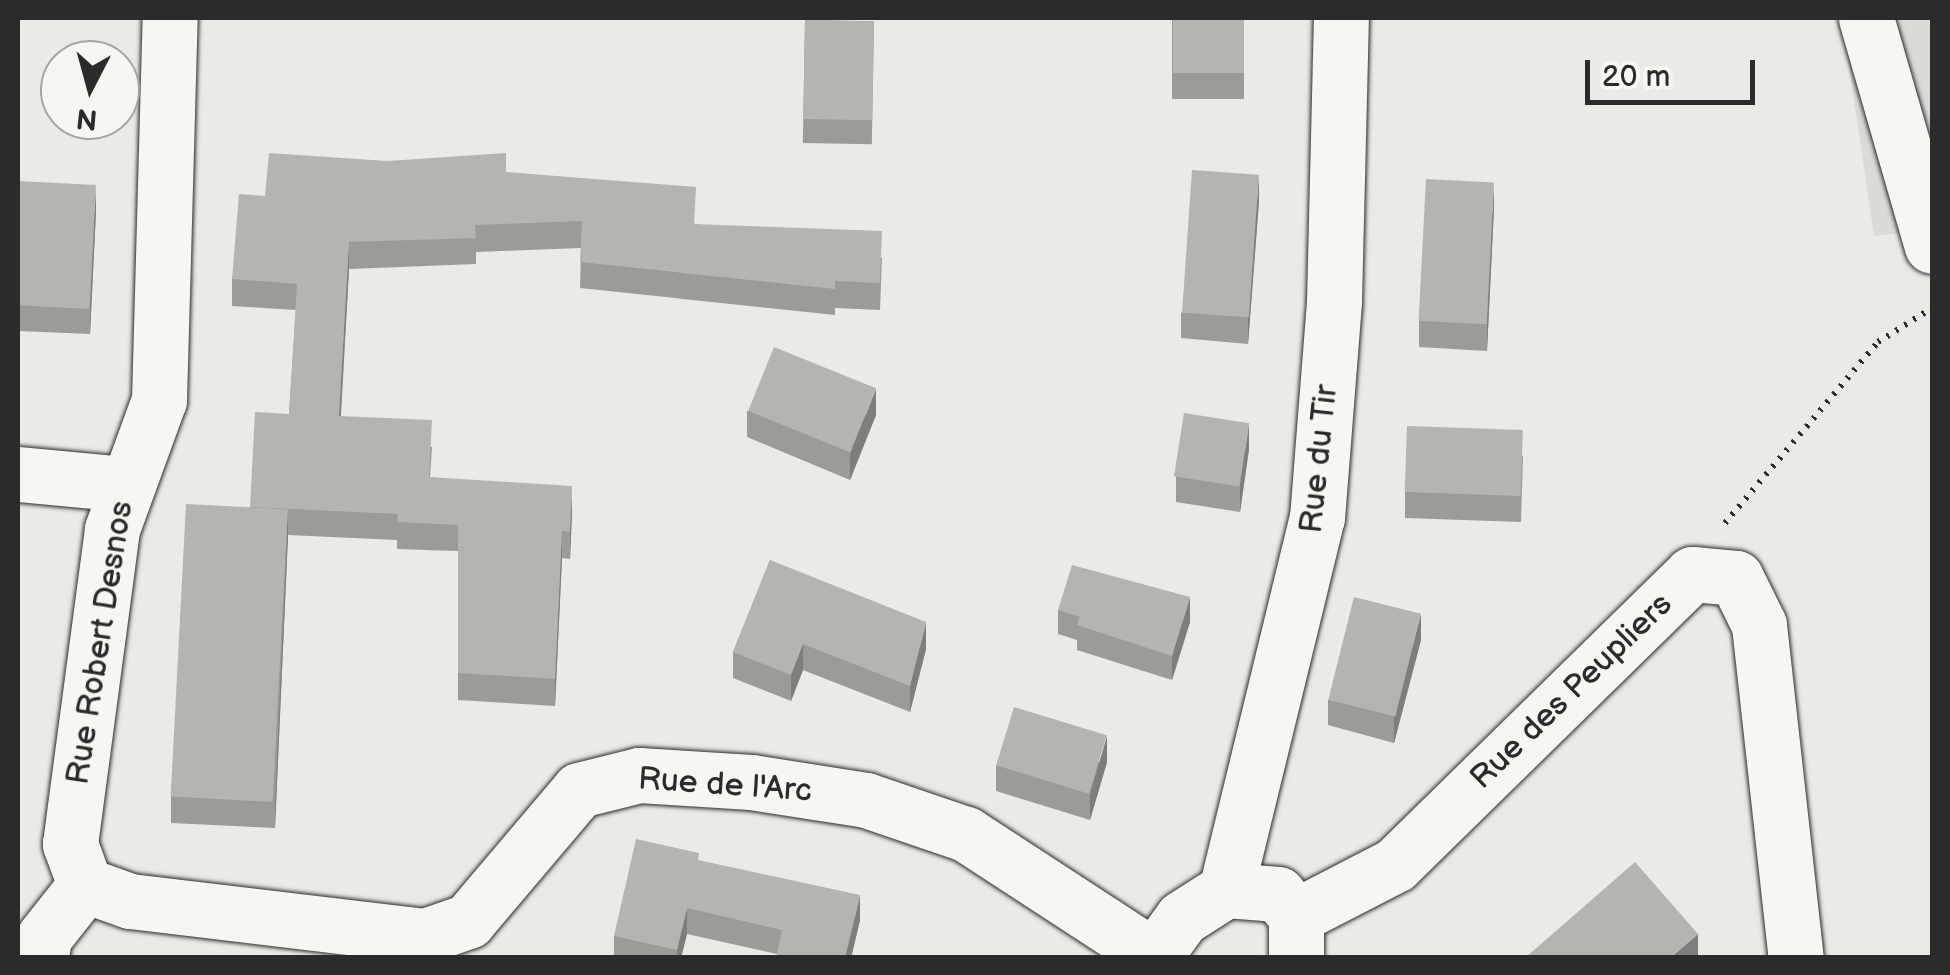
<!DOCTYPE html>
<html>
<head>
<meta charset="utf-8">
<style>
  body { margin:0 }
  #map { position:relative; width:1950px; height:975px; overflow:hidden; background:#eaeae6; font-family:"Balsamiq Sans",sans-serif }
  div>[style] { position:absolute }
  .built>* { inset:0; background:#dadad6 }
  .path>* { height:6px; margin-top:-3px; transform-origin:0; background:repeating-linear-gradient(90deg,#2b2b2b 0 2.5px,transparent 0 10.5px) }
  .roads { filter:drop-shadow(0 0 2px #2b2b2b) drop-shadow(0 0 2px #2b2b2b) }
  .minor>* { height:55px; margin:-27.5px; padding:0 27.5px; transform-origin:27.5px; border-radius:27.5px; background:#f6f6f2 }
  .wall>* { inset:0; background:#9b9b98; transform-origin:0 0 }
  .shaded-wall>* { inset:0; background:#7e7e7c }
  .building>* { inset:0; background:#b4b4b1; transform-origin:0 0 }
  span { translate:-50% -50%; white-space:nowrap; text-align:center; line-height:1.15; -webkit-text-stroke:10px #f6f6f2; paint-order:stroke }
  .street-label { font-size:32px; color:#2b2b2b }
  .frame { position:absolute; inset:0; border:20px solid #2b2b2b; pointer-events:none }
  .north { position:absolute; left:40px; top:40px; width:100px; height:100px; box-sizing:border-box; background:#f6f6f2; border:2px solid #a5a5a2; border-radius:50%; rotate:186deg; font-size:28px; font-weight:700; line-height:40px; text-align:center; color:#2b2b2b }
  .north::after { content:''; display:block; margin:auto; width:35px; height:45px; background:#2b2b2b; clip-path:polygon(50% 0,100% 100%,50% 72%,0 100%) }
  .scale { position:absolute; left:1585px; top:60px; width:170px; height:45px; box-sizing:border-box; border:5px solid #2b2b2b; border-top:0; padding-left:12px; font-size:30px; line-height:35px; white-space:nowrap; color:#2b2b2b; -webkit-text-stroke:8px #f6f6f2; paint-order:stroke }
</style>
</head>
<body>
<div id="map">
  <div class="built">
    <i style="clip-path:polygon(1842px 18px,1932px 18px,1932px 229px,1874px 236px)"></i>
  </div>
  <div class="path">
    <i style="left:1725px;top:523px;width:237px;rotate:-49.8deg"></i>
    <i style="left:1878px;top:342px;width:64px;rotate:-32.2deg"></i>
  </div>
  <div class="roads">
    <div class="minor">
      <i style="left:1866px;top:18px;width:237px;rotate:73.9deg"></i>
      <i style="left:18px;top:474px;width:108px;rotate:5.3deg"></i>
      <i style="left:85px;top:885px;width:48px;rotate:19.6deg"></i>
      <i style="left:130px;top:901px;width:297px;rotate:6.8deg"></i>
      <i style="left:425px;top:936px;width:46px;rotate:-19.2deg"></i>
      <i style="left:468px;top:921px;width:172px;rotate:-49.7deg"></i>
      <i style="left:579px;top:790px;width:62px;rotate:-14deg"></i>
      <i style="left:639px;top:775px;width:112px;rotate:3.6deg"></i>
      <i style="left:751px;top:782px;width:116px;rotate:8.9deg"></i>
      <i style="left:866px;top:800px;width:106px;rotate:18.8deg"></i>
      <i style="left:966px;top:834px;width:223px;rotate:33.1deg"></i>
      <i style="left:85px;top:885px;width:44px;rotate:-110.1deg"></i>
      <i style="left:70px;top:844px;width:318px;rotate:-82.4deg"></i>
      <i style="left:112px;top:529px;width:137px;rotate:-70deg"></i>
      <i style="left:159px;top:400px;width:382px;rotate:-88.4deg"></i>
      <i style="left:1226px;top:890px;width:383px;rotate:-76.3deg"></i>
      <i style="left:1317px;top:518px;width:218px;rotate:-85.5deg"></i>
      <i style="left:1334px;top:301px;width:283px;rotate:-88.6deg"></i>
      <i style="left:1296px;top:916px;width:111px;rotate:-27.3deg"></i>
      <i style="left:1395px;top:865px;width:416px;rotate:-44.4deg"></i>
      <i style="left:1692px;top:574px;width:44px;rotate:5.2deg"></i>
      <i style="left:1736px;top:578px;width:52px;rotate:63.9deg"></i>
      <i style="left:1759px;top:625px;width:335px;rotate:83.7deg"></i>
      <i style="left:41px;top:958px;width:21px;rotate:-82deg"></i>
      <i style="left:44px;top:937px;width:66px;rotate:-51.7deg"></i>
      <i style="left:1153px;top:958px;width:49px;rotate:-54.1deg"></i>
      <i style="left:1182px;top:918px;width:52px;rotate:-32.5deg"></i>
      <i style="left:1226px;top:890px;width:52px;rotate:4.4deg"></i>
      <i style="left:1278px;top:894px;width:28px;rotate:51deg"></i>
      <i style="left:1296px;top:916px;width:42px;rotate:90deg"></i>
    </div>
  </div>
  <div class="wall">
    <i style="left:1172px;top:18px;width:72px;height:81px"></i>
    <i style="left:805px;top:20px;width:69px;height:123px;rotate:1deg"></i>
    <i style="clip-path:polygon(506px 172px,696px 224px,882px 258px,880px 310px,835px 308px,835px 315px,580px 288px,581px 248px,476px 252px,476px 264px,349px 269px,341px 416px,432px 447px,430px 477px,572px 512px,570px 559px,562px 558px,555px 706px,458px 700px,458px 551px,397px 549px,397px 540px,288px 535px,275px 828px,171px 823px,171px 797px,250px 507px,289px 414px,296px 310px,232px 306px,232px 279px,265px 196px)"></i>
    <i style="clip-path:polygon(18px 181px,96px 211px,90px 334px,18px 331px)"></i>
    <i style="clip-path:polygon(1259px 201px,1248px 344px,1181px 338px,1181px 313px)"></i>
    <i style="clip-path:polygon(1494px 208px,1487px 351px,1419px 347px,1419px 321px)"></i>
    <i style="clip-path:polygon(747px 411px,876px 415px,850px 480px,747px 437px)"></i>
    <i style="clip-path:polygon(1249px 449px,1240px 512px,1176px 502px,1176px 476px)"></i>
    <i style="clip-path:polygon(1523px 456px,1521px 522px,1405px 518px,1405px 492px)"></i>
    <i style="clip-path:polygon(770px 560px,926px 649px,910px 712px,803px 670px,791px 701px,733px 678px,733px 652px)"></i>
    <i style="clip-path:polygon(1058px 610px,1190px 622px,1172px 680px,1077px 650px,1077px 640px,1058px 634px)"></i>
    <i style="clip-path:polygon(1421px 640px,1394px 743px,1328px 725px,1328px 700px)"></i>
    <i style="clip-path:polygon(1107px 762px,1090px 820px,996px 791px,996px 765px)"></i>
    <i style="clip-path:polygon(699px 861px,860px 920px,851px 958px,776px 958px,777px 954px,687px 934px,681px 958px,614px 958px,614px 936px)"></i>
  </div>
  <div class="shaded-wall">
    <i style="clip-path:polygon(1259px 175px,1259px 201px,1248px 344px,1248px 318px)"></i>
    <i style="clip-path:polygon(1494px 182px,1494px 208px,1487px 351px,1487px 325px)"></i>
    <i style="clip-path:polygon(96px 185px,96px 211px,90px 334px,90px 308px)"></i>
    <i style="clip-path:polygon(349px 242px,349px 269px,339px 443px,339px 416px)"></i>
    <i style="clip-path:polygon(876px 389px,876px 415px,850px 480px,850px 454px)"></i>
    <i style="clip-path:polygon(1249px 423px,1249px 449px,1240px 512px,1240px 485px)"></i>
    <i style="clip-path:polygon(572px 486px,572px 512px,570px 559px,570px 532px)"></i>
    <i style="clip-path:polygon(288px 509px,288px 536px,275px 828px,275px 802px)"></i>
    <i style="clip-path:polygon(562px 531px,562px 558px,555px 706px,555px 679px)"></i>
    <i style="clip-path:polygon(1190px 597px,1190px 622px,1172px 680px,1172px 656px)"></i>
    <i style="clip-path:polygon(1421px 614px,1421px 640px,1394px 743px,1394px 717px)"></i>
    <i style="clip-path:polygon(926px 622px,926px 649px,910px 712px,910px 686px)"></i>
    <i style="clip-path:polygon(803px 644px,803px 670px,791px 701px,791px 675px)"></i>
    <i style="clip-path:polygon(1107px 736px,1107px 762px,1090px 820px,1090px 794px)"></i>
    <i style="clip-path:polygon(860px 895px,860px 920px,851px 958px,845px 958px)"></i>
    <i style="clip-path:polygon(687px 908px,687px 934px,681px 958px,677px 958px,677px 950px)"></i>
    <i style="clip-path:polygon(1698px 934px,1698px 958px,1670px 958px)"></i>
  </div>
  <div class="building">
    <i style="left:1173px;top:18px;width:71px;height:55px"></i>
    <i style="left:805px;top:20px;width:69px;height:99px;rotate:1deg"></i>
    <i style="clip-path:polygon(269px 153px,387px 161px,506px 153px,506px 172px,696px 187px,694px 224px,882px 231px,880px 283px,835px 281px,835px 289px,580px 262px,582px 221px,475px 225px,476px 238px,349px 242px,339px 416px,432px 420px,429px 477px,572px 486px,570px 532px,562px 531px,555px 679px,458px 673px,458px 525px,397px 522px,398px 514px,250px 507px,255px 412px,289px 414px,297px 284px,232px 279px,239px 194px,265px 196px)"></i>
    <i style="left:1192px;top:170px;width:67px;height:143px;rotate:4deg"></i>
    <i style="left:1426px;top:179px;width:68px;height:142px;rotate:3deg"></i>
    <i style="left:18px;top:181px;width:78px;height:124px;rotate:3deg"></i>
    <i style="left:774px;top:347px;width:110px;height:69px;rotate:22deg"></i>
    <i style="left:1184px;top:413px;width:66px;height:64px;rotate:9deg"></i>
    <i style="left:1407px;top:426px;width:116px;height:66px;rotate:2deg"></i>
    <i style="left:186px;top:504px;width:102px;height:293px;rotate:3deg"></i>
    <i style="clip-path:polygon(770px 560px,926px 622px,910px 686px,803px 644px,791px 675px,733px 652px)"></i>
    <i style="clip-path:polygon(1072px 565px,1190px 597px,1172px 656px,1077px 625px,1080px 617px,1058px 610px)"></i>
    <i style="left:1354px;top:597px;width:69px;height:106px;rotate:14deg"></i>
    <i style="left:1014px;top:707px;width:97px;height:61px;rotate:17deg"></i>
    <i style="clip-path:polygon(636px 839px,699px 853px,698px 860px,860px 895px,845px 958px,776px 958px,782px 930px,687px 908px,677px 950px,614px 936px)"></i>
    <i style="clip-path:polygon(1635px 862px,1698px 934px,1670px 958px,1525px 958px)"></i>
  </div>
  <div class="street-label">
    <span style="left:1320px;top:459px;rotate:-84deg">Rue du Tir</span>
    <span style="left:101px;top:643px;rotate:-81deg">Rue Robert Desnos</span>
    <span style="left:1572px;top:692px;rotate:-44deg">Rue des Peupliers</span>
    <span style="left:725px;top:786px;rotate:4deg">Rue de l'Arc</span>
  </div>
  <div class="frame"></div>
  <div class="north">N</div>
  <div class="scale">20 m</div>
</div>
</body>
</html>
